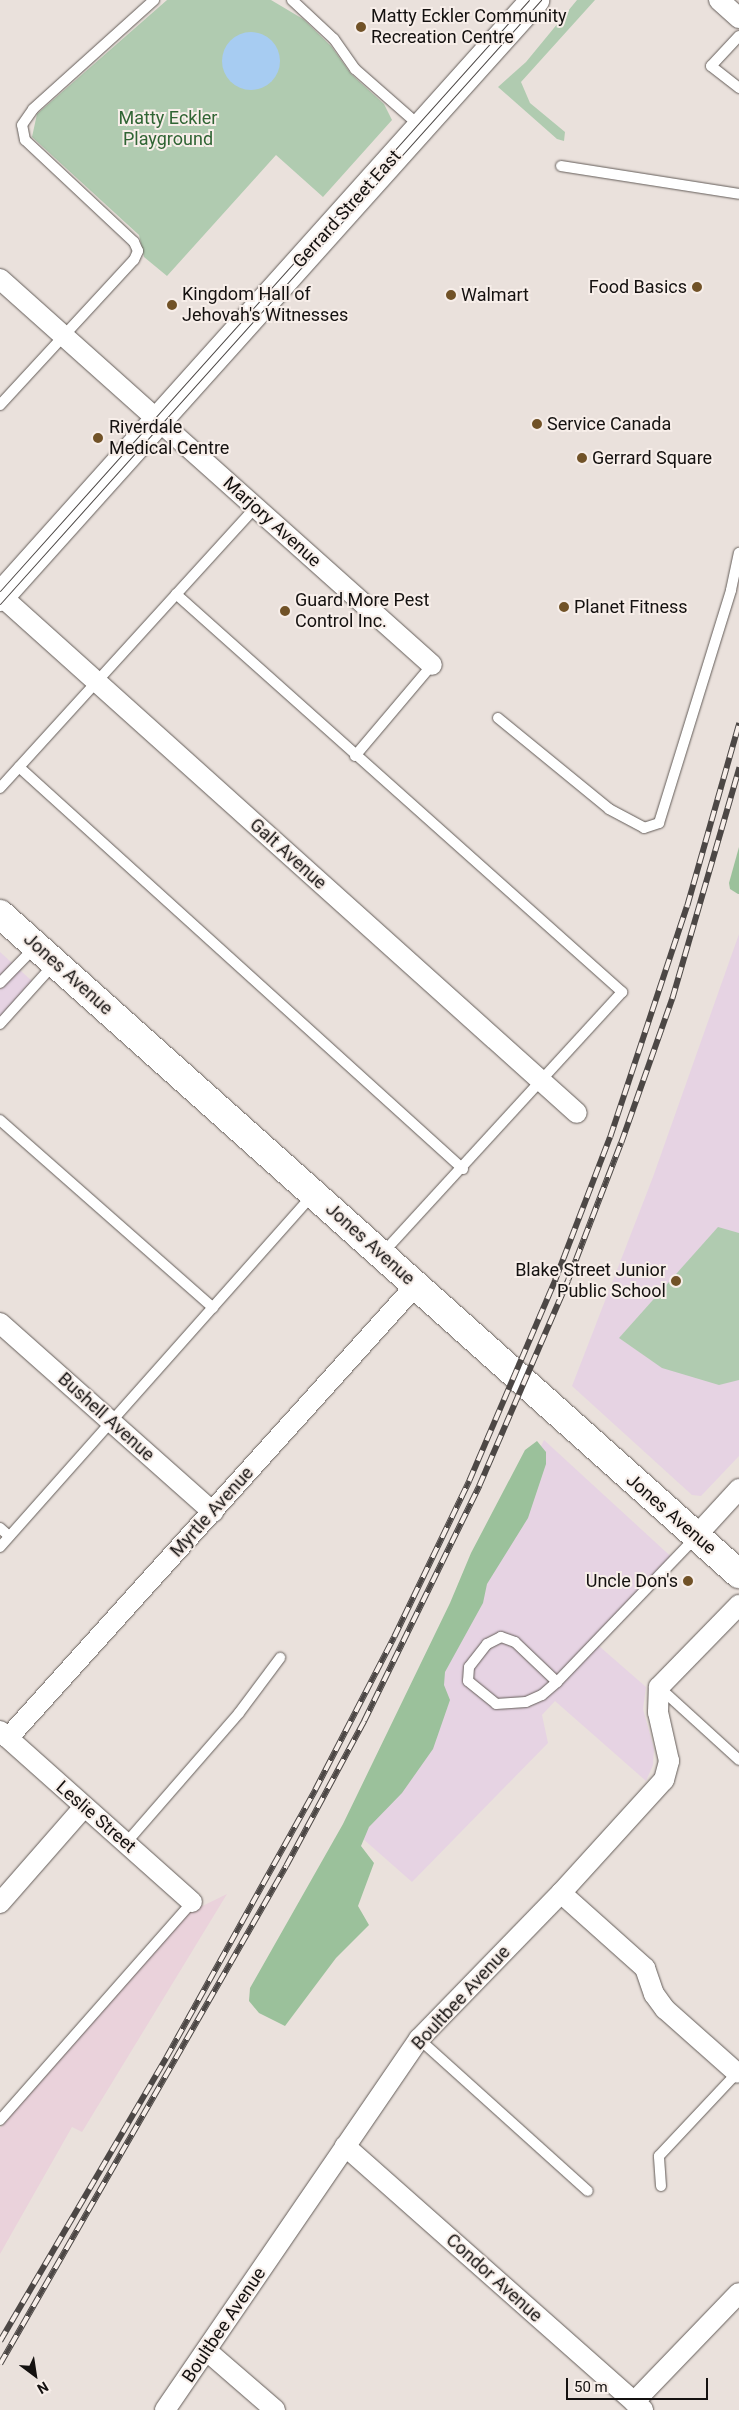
<!DOCTYPE html>
<html>
<head>
<meta charset="utf-8">
<style>
  body { margin:0 }
  #map { position:relative; width:739px; height:2410px; overflow:hidden; background:#eae1dc; font-family:Roboto,sans-serif }
  div>[style] { position:absolute }
  .industrial>* { inset:0; background:#ead2db }
  .education>* { inset:0; background:#e6d3e3 }
  .green>* { inset:0; background:#b0cbb0 }
  .forest>* { inset:0; background:#9bc19b }
  .water>* { inset:0; background:#a7ccf2 }
  .round { border-radius:50% }
  .roads { filter:drop-shadow(0 0 1px #635c58) drop-shadow(0 0 1px #635c58) }
  .lane>* { height:10px; margin:-5px; padding:0 5px; transform-origin:5px; border-radius:5px; background:#fff }
  .street>* { height:20px; margin:-10px; padding:0 10px; transform-origin:10px; border-radius:10px; background:#fff }
  .secondary>* { height:28px; margin:-14px; padding:0 14px; transform-origin:14px; border-radius:14px; background:#fff }
  .tram>* { height:1px; margin:-0.5px; padding:0 0.5px; transform-origin:0.5px; border-radius:0.5px; background:#4c4745 }
  .rail>* { height:5.5px; margin-top:-2.75px; transform-origin:0; background:repeating-linear-gradient(90deg,#f7eee9 0 11px,#4c4745 0 22px); box-sizing:border-box; border-block:1px solid #4c4745 }
  .dots>* { width:14px; height:14px; translate:-50% -50%; box-sizing:border-box; border:2px solid #f7eee9; border-radius:50% }
  span { translate:-50% -50%; white-space:nowrap; text-align:center; line-height:1.15; -webkit-text-stroke:4px #f7eee9; paint-order:stroke }
  .poi-label { font-size:18px; color:#141110 }
  .left { translate:0 -50%; text-align:left }
  .right { translate:-100% -50%; text-align:right }
  .park-label { font-size:18px; color:#306534 }
  .street-label { font-size:18px; color:#141110 }
  .north { position:absolute; left:10px; top:2350px; width:50px; height:50px; -webkit-text-stroke:4px #f7eee9; paint-order:stroke; rotate:149deg; font-size:14px; font-weight:700; line-height:20px; text-align:center; color:#141110 }
  .north::after { content:''; display:block; margin:auto; width:18px; height:22px; background:#141110; clip-path:polygon(50% 0,100% 100%,50% 72%,0 100%) }
  .scale { position:absolute; left:566px; top:2378px; width:142px; height:22px; box-sizing:border-box; border:2px solid #141110; border-top:0; padding-left:6px; font-size:15px; line-height:18px; white-space:nowrap; color:#141110; -webkit-text-stroke:4px #f7eee9; paint-order:stroke }
</style>
</head>
<body>
<div id="map">
  <div class="industrial">
    <i style="clip-path:polygon(227px 1894px,82px 2132px,72px 2127px,0 2254px,0 2128px,188px 1913px)"></i>
  </div>
  <div class="education">
    <i style="clip-path:polygon(739px 934px,739px 1456px,701px 1496px,692px 1495px,572px 1386px,653px 1177px)"></i>
    <i style="clip-path:polygon(0 952px,32px 981px,0 1017px)"></i>
    <i style="clip-path:polygon(544px 1440px,678px 1563px,599px 1646px,646px 1687px,643px 1709px,654px 1749px,653px 1765px,646px 1781px,555px 1701px,542px 1715px,548px 1743px,412px 1882px,353px 1830px)"></i>
  </div>
  <div class="green">
    <i style="clip-path:polygon(167px 0,271px 0,303px 19px,331px 46px,351px 74px,384px 104px,392px 120px,323px 197px,276px 155px,167px 276px,144px 257px,139px 235px,32px 137px,37px 114px)"></i>
    <i style="clip-path:polygon(577px 0,595px 0,521px 82px,530px 103px,565px 132px,564px 141px,557px 139px,498px 87px,526px 62px)"></i>
    <i style="clip-path:polygon(718px 1227px,739px 1233px,739px 1380px,719px 1385px,662px 1368px,619px 1338px)"></i>
  </div>
  <div class="forest">
    <i style="clip-path:polygon(739px 847px,739px 894px,738px 894px,730px 889px,729px 883px)"></i>
    <i style="clip-path:polygon(537px 1441px,546px 1452px,546px 1464px,528px 1518px,487px 1584px,483px 1603px,445px 1672px,444px 1685px,450px 1700px,433px 1749px,402px 1793px,369px 1827px,361px 1846px,374px 1863px,358px 1906px,369px 1925px,336px 1958px,285px 2026px,259px 2013px,249px 2001px,250px 1988px,343px 1824px,450px 1603px,471px 1553px,525px 1450px)"></i>
  </div>
  <div class="water">
    <i class="round" style="left:222px;top:32px;width:58px;height:58px"></i>
  </div>
  <div class="roads">
    <div class="lane">
      <i style="left:292px;top:0;width:57px;rotate:42.9deg"></i>
      <i style="left:334px;top:39px;width:37px;rotate:55deg"></i>
      <i style="left:355px;top:69px;width:86px;rotate:41.2deg"></i>
      <i style="left:739px;top:36px;width:41px;rotate:133deg"></i>
      <i style="left:711px;top:66px;width:36px;rotate:38deg"></i>
      <i style="left:561px;top:166px;width:180px;rotate:8.9deg"></i>
      <i style="left:0;top:405px;width:197px;rotate:-47.3deg"></i>
      <i style="left:134px;top:260px;width:10px;rotate:-66deg"></i>
      <i style="left:138px;top:251px;width:10px;rotate:-114deg"></i>
      <i style="left:134px;top:242px;width:149px;rotate:-136.9deg"></i>
      <i style="left:25px;top:140px;width:15px;rotate:-101deg"></i>
      <i style="left:22px;top:125px;width:19px;rotate:-55deg"></i>
      <i style="left:33px;top:109px;width:163px;rotate:-42deg"></i>
      <i style="left:176px;top:594px;width:598px;rotate:41.74deg"></i>
      <i style="left:622px;top:992px;width:355px;rotate:132.5deg"></i>
      <i style="left:498px;top:718px;width:144px;rotate:39.3deg"></i>
      <i style="left:609px;top:809px;width:40px;rotate:28deg"></i>
      <i style="left:644px;top:828px;width:16px;rotate:-18deg"></i>
      <i style="left:659px;top:823px;width:244px;rotate:-72.8deg"></i>
      <i style="left:731px;top:590px;width:38px;rotate:-78deg"></i>
      <i style="left:355px;top:756px;width:119px;rotate:-49.8deg"></i>
      <i style="left:19px;top:767px;width:599px;rotate:42.16deg"></i>
      <i style="left:0;top:788px;width:380px;rotate:-47.7deg"></i>
      <i style="left:0;top:983px;width:50px;rotate:-45.8deg"></i>
      <i style="left:0;top:1024px;width:82px;rotate:-48deg"></i>
      <i style="left:0;top:1120px;width:284px;rotate:41.4deg"></i>
      <i style="left:0;top:1528px;width:12px;rotate:42deg"></i>
      <i style="left:0;top:1547px;width:472px;rotate:-48.4deg"></i>
      <i style="left:557px;top:1682px;width:58px;rotate:-136.4deg"></i>
      <i style="left:515px;top:1642px;width:15px;rotate:-160deg"></i>
      <i style="left:501px;top:1637px;width:16px;rotate:153deg"></i>
      <i style="left:487px;top:1644px;width:29px;rotate:128deg"></i>
      <i style="left:469px;top:1667px;width:14px;rotate:94deg"></i>
      <i style="left:468px;top:1681px;width:36px;rotate:39deg"></i>
      <i style="left:496px;top:1704px;width:30px;rotate:-4deg"></i>
      <i style="left:526px;top:1702px;width:17px;rotate:-24deg"></i>
      <i style="left:542px;top:1695px;width:20px;rotate:-41deg"></i>
      <i style="left:557px;top:1682px;width:201px;rotate:-46.2deg"></i>
      <i style="left:660px;top:1688px;width:107px;rotate:42.3deg"></i>
      <i style="left:126px;top:1843px;width:172px;rotate:-49deg"></i>
      <i style="left:239px;top:1713px;width:69px;rotate:-53.3deg"></i>
      <i style="left:419px;top:2039px;width:227px;rotate:42deg"></i>
      <i style="left:0;top:2120px;width:290px;rotate:-48.6deg"></i>
      <i style="left:661px;top:2186px;width:30px;rotate:-94deg"></i>
      <i style="left:659px;top:2156px;width:114px;rotate:-46.8deg"></i>
    </div>
    <div class="street">
      <i style="left:719px;top:0;width:27px;rotate:42deg"></i>
      <i style="left:0;top:279px;width:579px;rotate:41.78deg"></i>
      <i style="left:0;top:595px;width:775px;rotate:41.92deg"></i>
      <i style="left:0;top:1323px;width:285px;rotate:41.6deg"></i>
      <i style="left:696px;top:1536px;width:64px;rotate:-47.5deg"></i>
      <i style="left:0;top:1731px;width:257px;rotate:41.7deg"></i>
      <i style="left:8px;top:1738px;width:610px;rotate:-47.99deg"></i>
      <i style="left:561px;top:1893px;width:113px;rotate:41.8deg"></i>
      <i style="left:645px;top:1968px;width:28px;rotate:71deg"></i>
      <i style="left:654px;top:1994px;width:19px;rotate:54deg"></i>
      <i style="left:665px;top:2009px;width:96px;rotate:41.6deg"></i>
      <i style="left:0;top:1903px;width:128px;rotate:-48.8deg"></i>
      <i style="left:345px;top:2146px;width:398px;rotate:41.5deg"></i>
      <i style="left:207px;top:2351px;width:90px;rotate:40.9deg"></i>
      <i style="left:634px;top:2402px;width:151px;rotate:-46.1deg"></i>
      <i style="left:165px;top:2410px;width:450px;rotate:-55.6deg"></i>
      <i style="left:419px;top:2039px;width:204px;rotate:-45.8deg"></i>
      <i style="left:561px;top:1893px;width:153px;rotate:-47.7deg"></i>
      <i style="left:664px;top:1780px;width:20px;rotate:-75deg"></i>
      <i style="left:669px;top:1761px;width:50px;rotate:-102.7deg"></i>
      <i style="left:658px;top:1712px;width:25px;rotate:-88deg"></i>
      <i style="left:659px;top:1687px;width:115px;rotate:-45.7deg"></i>
    </div>
    <div class="secondary">
      <i style="left:0;top:597px;width:802px;rotate:-48.13deg"></i>
      <i style="left:0;top:914px;width:991px;rotate:41.77deg"></i>
    </div>
  </div>
  <div class="tram">
    <i style="left:0;top:591px;width:793px;rotate:-48.17deg"></i>
    <i style="left:0;top:604px;width:811px;rotate:-48.15deg"></i>
  </div>
  <div class="rail">
    <i style="left:0;top:2341px;width:328px;rotate:-59.6deg"></i>
    <i style="left:166px;top:2058px;width:307px;rotate:-60.9deg"></i>
    <i style="left:315px;top:1790px;width:172px;rotate:-62.7deg"></i>
    <i style="left:394px;top:1637px;width:173px;rotate:-64.3deg"></i>
    <i style="left:469px;top:1481px;width:219px;rotate:-66.8deg"></i>
    <i style="left:555px;top:1280px;width:153px;rotate:-69deg"></i>
    <i style="left:610px;top:1137px;width:243px;rotate:-71.6deg"></i>
    <i style="left:687px;top:906px;width:190px;rotate:-74.1deg"></i>
    <i style="left:0;top:2364px;width:574px;rotate:-60.13deg"></i>
    <i style="left:286px;top:1866px;width:165px;rotate:-61.7deg"></i>
    <i style="left:364px;top:1721px;width:262px;rotate:-63.9deg"></i>
    <i style="left:479px;top:1486px;width:224px;rotate:-66.6deg"></i>
    <i style="left:568px;top:1280px;width:147px;rotate:-68.9deg"></i>
    <i style="left:621px;top:1143px;width:153px;rotate:-70.5deg"></i>
    <i style="left:672px;top:999px;width:241px;rotate:-73.8deg"></i>
  </div>
  <div class="dots">
    <i style="left:361px;top:27px;background:#715227"></i>
    <i style="left:697px;top:287px;background:#715227"></i>
    <i style="left:451px;top:295px;background:#715227"></i>
    <i style="left:172px;top:305px;background:#715227"></i>
    <i style="left:537px;top:424px;background:#715227"></i>
    <i style="left:98px;top:438px;background:#715227"></i>
    <i style="left:582px;top:458px;background:#715227"></i>
    <i style="left:564px;top:607px;background:#715227"></i>
    <i style="left:285px;top:611px;background:#715227"></i>
    <i style="left:676px;top:1281px;background:#715227"></i>
    <i style="left:688px;top:1581px;background:#715227"></i>
  </div>
  <div class="poi-label">
    <span class="left" style="left:371px;top:27px">Matty Eckler Community<br>Recreation Centre</span>
    <span class="right" style="left:687px;top:287px">Food Basics</span>
    <span class="left" style="left:182px;top:305px">Kingdom Hall of<br>Jehovah's Witnesses</span>
    <span class="left" style="left:461px;top:295px">Walmart</span>
    <span class="left" style="left:547px;top:424px">Service Canada</span>
    <span class="left" style="left:109px;top:438px">Riverdale<br>Medical Centre</span>
    <span class="left" style="left:592px;top:458px">Gerrard Square</span>
    <span class="left" style="left:295px;top:611px">Guard More Pest<br>Control Inc.</span>
    <span class="left" style="left:574px;top:607px">Planet Fitness</span>
    <span class="right" style="left:666px;top:1281px">Blake Street Junior<br>Public School</span>
    <span class="right" style="left:678px;top:1581px">Uncle Don's</span>
  </div>
  <div class="park-label">
    <span style="left:168px;top:129px">Matty Eckler<br>Playground</span>
  </div>
  <div class="street-label">
    <span style="left:347px;top:209px;rotate:-48deg">Gerrard Street East</span>
    <span style="left:272px;top:522px;rotate:42deg">Marjory Avenue</span>
    <span style="left:288px;top:854px;rotate:42deg">Galt Avenue</span>
    <span style="left:68px;top:974px;rotate:42deg">Jones Avenue</span>
    <span style="left:370px;top:1244px;rotate:42deg">Jones Avenue</span>
    <span style="left:106px;top:1417px;rotate:42deg">Bushell Avenue</span>
    <span style="left:212px;top:1512px;rotate:-48deg">Myrtle Avenue</span>
    <span style="left:671px;top:1514px;rotate:41deg">Jones Avenue</span>
    <span style="left:96px;top:1817px;rotate:41deg">Leslie Street</span>
    <span style="left:461px;top:1998px;rotate:-47deg">Boultbee Avenue</span>
    <span style="left:494px;top:2278px;rotate:42deg">Condor Avenue</span>
    <span style="left:224px;top:2325px;rotate:-56deg">Boultbee Avenue</span>
  </div>
  <div class="north">N</div>
  <div class="scale">50 m</div>
</div>
</body>
</html>
